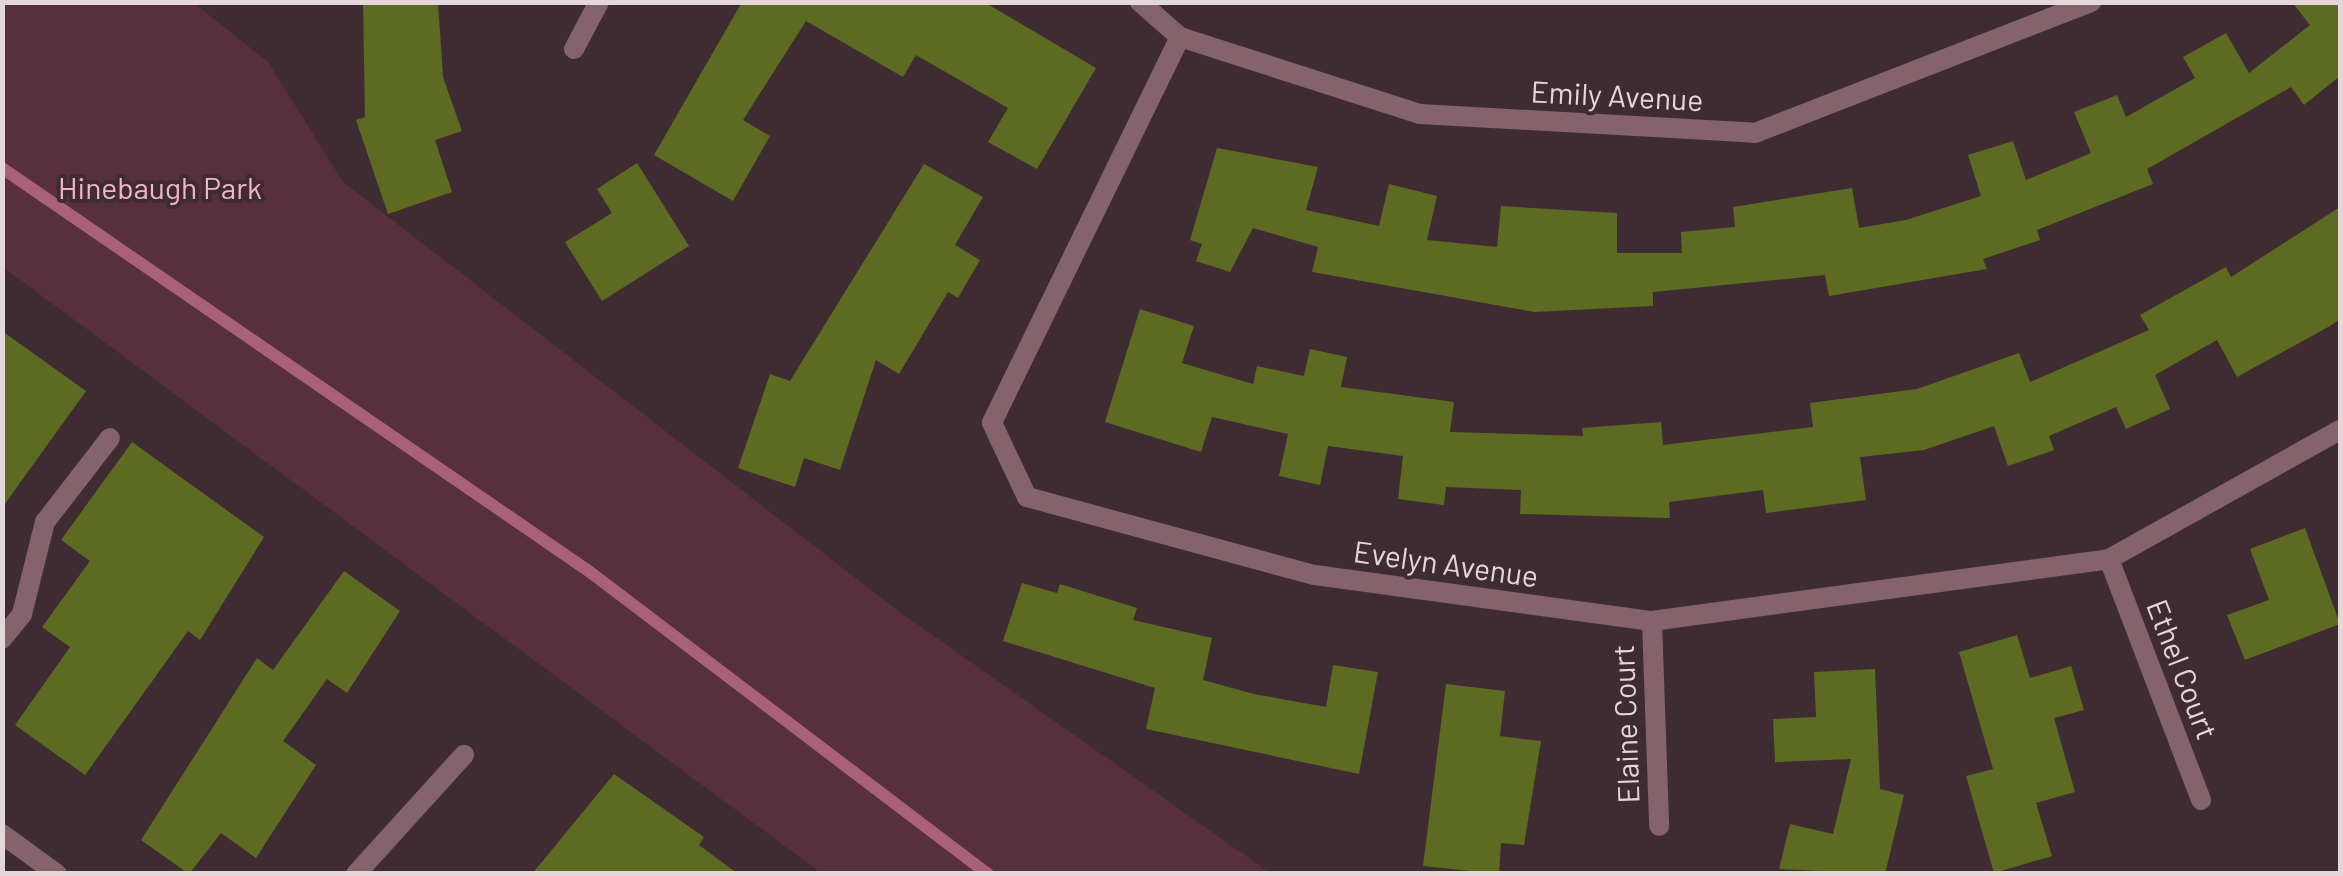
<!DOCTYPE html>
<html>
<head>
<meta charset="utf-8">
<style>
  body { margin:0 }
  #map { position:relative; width:2343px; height:876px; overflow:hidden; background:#3f2c32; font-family:Barlow,sans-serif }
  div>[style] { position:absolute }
  .green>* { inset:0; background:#572f3d }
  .stream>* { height:12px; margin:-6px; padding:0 6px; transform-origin:6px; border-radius:6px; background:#a9607a }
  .building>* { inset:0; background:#5c6b21 }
  .street>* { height:20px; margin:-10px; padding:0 10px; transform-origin:10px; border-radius:10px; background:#84636d }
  span { translate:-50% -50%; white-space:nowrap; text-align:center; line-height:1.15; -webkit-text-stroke:8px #3f2c32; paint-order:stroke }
  .street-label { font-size:30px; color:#e4d7da }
  .park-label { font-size:30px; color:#f4b5c9 }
  .frame { position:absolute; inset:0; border:5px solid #e4d7da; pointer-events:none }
</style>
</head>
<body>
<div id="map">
  <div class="green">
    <i style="clip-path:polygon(2px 3px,194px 3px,268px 62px,343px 182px,897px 610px,1270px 873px,821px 873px,3px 267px)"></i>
  </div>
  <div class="stream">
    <i style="left:2px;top:168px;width:713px;rotate:34.49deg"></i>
    <i style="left:590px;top:572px;width:500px;rotate:37.2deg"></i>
  </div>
  <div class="building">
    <i style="clip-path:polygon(363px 2px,438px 2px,443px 77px,462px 131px,435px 140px,452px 192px,388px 214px,356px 120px,365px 117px)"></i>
    <i style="clip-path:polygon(742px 2px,984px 2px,1096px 68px,1037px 169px,988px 142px,1008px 108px,916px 55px,903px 77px,806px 21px,743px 120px,770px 136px,733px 201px,654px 155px)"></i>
    <i style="clip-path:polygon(2292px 2px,2340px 2px,2340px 76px,2304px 105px,2291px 87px,2147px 169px,2153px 184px,2037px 230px,2040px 240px,1983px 259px,1987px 269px,1829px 296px,1825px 275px,1653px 292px,1653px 306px,1534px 312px,1312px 272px,1318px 247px,1253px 228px,1230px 272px,1196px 261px,1202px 244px,1190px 240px,1217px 148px,1318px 167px,1306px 210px,1379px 226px,1389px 184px,1437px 196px,1427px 240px,1497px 247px,1501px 206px,1617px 213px,1617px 253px,1682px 253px,1681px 232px,1735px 227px,1733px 207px,1852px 188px,1859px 228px,1906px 220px,1981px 196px,1968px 155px,2013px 141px,2026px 180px,2091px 153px,2074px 112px,2117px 95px,2126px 117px,2195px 78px,2183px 57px,2226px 33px,2249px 73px,2310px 25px)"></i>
    <i style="clip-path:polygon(637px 163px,689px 246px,602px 301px,565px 242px,612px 213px,597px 189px)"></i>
    <i style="clip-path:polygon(924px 164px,983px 197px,955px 245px,980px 260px,958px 298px,948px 292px,899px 374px,876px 360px,840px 470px,804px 458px,795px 487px,738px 468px,770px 374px,790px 381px)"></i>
    <i style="clip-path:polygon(2340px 207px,2340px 319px,2330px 326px,2237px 377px,2217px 340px,2155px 375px,2170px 409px,2126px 429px,2116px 407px,2049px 436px,2054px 450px,2008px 466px,1994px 426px,1924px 450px,1860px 457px,1866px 500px,1766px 513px,1763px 490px,1669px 502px,1670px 518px,1520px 514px,1521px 490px,1446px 487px,1444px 505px,1398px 499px,1403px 456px,1328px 446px,1320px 485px,1279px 476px,1288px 434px,1212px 417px,1201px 452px,1105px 422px,1140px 309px,1194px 326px,1182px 363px,1253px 384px,1257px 366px,1304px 376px,1310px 349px,1347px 357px,1341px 387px,1454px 402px,1450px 432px,1583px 436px,1582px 428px,1661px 422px,1663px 445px,1813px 427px,1810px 403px,1917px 389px,2019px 353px,2030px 382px,2149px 330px,2140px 315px,2226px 267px,2231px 277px)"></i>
    <i style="clip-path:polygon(2px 331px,86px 391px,2px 508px)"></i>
    <i style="clip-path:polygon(132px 442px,264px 537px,200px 640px,188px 631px,85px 775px,15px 725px,70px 647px,42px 627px,90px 561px,61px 540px)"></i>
    <i style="clip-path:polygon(2305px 528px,2340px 624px,2245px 660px,2227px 615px,2269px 600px,2250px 549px)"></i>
    <i style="clip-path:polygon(344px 571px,400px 611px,347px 693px,327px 679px,283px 741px,316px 765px,256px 858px,221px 833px,189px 874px,141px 840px,257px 658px,273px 670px)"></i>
    <i style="clip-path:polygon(1022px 583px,1057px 593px,1060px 584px,1137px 608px,1133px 620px,1212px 638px,1203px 680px,1254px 694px,1326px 707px,1333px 665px,1378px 672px,1359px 774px,1146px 729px,1155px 688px,1003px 641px)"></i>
    <i style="clip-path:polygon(2017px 635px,2030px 678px,2071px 666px,2084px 710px,2054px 718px,2075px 792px,2036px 803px,2052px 856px,1994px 873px,1966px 776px,1993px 769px,1959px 652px)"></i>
    <i style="clip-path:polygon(1875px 669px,1880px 789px,1904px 795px,1885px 874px,1779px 869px,1790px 824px,1833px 834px,1851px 759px,1775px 762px,1773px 719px,1816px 717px,1814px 672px)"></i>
    <i style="clip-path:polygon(1446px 684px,1505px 691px,1500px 736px,1541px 741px,1524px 845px,1501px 843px,1499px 874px,1423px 866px)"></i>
    <i style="clip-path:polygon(614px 774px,704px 837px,699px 845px,738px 874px,532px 874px)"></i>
  </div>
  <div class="street">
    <i style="left:1140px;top:2px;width:53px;rotate:41.2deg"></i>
    <i style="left:1180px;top:37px;width:252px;rotate:17.8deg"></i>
    <i style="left:1420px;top:114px;width:336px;rotate:3.2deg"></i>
    <i style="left:1755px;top:133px;width:361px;rotate:-21.3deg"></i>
    <i style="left:1180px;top:37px;width:429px;rotate:116deg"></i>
    <i style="left:992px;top:423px;width:82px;rotate:64.7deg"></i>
    <i style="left:1027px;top:497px;width:298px;rotate:15.2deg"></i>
    <i style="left:1315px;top:575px;width:340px;rotate:7.8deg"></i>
    <i style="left:1652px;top:621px;width:461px;rotate:-7.7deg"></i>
    <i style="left:2109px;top:559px;width:265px;rotate:-29.2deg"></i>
    <i style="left:574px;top:49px;width:53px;rotate:-62deg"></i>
    <i style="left:2109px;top:559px;width:258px;rotate:69.1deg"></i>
    <i style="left:1652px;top:621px;width:205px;rotate:88deg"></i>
    <i style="left:2px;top:639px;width:32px;rotate:-51deg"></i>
    <i style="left:22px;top:614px;width:95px;rotate:-76deg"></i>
    <i style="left:45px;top:522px;width:106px;rotate:-52.3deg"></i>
    <i style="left:2px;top:834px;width:68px;rotate:36deg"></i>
    <i style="left:356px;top:874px;width:161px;rotate:-47.8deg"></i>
  </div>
  <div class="street-label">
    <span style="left:1617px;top:95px;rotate:3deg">Emily Avenue</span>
    <span style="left:1446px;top:563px;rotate:8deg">Evelyn Avenue</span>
    <span style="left:2183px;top:669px;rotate:69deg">Ethel Court</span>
    <span style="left:1625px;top:724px;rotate:-92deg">Elaine Court</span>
  </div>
  <div class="park-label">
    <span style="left:160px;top:187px">Hinebaugh Park</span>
  </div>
  <div class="frame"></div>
</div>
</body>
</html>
